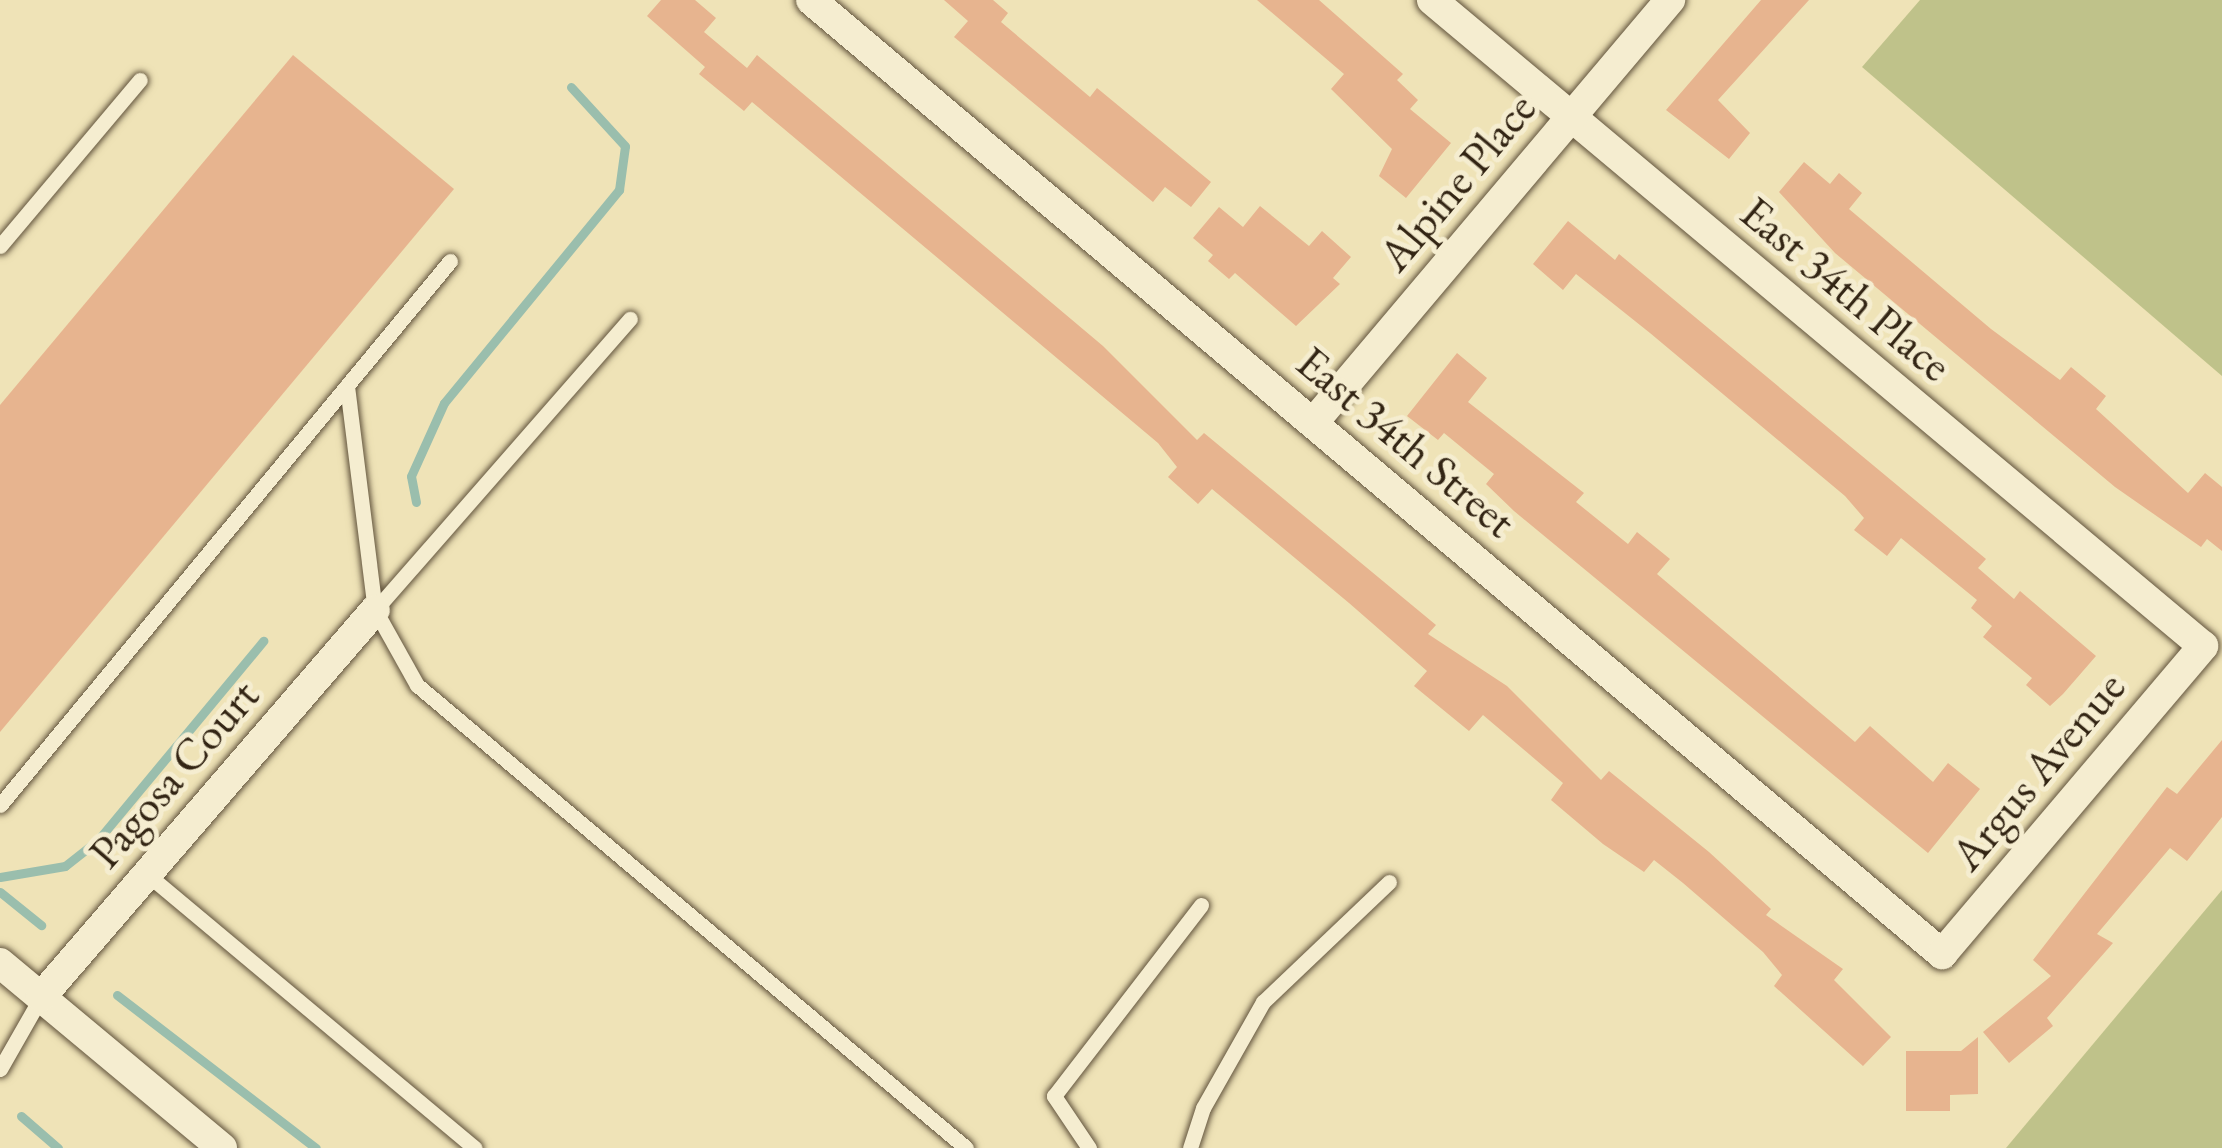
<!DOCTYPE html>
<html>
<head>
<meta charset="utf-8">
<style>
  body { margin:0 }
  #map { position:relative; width:2222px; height:1148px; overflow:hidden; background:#efe3b7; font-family:"EB Garamond",serif }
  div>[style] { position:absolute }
  .green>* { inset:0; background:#bfc28a }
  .stream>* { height:9px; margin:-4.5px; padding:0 4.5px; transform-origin:4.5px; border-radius:4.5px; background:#9abead }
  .building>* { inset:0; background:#e7b48f }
  .roads { filter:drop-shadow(0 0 3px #62543d) drop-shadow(0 0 3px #62543d) }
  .lane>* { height:15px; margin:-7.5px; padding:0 7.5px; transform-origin:7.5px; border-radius:7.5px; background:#f5edd0 }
  .street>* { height:30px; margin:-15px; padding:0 15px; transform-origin:15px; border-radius:15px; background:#f5edd0 }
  span { translate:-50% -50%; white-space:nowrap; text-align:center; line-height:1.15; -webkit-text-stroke:10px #f5edd0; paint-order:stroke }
  .street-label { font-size:45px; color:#332514 }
</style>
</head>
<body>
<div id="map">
  <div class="green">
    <i style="clip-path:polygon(1920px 0,2222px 0,2222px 376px,1862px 67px)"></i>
    <i style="clip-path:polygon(2222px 890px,2222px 1148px,2006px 1148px)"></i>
  </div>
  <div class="stream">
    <i style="left:416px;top:502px;width:26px;rotate:-101deg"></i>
    <i style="left:411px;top:476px;width:80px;rotate:-65.7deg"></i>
    <i style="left:444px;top:403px;width:276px;rotate:-50.6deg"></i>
    <i style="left:619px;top:190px;width:44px;rotate:-82.2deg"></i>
    <i style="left:625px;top:146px;width:80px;rotate:-132.5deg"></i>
    <i style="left:0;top:877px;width:66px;rotate:-9.6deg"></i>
    <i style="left:65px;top:866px;width:42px;rotate:-38.2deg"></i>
    <i style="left:98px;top:840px;width:259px;rotate:-50.3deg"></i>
    <i style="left:0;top:892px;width:53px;rotate:38.8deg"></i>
    <i style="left:117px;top:995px;width:251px;rotate:37.6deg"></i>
    <i style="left:21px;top:1116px;width:49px;rotate:40.9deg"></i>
  </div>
  <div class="building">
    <i style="clip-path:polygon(661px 0,695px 0,716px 18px,704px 32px,747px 68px,757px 55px,1103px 346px,1197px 440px,1204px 433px,1436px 625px,1428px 634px,1507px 686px,1601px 780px,1609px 771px,1709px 852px,1771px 909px,1766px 915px,1843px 969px,1834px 980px,1891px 1037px,1863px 1066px,1774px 986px,1782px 975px,1763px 952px,1683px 883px,1654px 860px,1644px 872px,1603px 844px,1551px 800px,1563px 783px,1483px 715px,1469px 731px,1414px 686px,1427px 671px,1349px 603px,1212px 489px,1198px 504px,1168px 477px,1177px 467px,1158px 443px,752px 102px,744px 111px,699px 74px,705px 67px,647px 16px)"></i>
    <i style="clip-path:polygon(944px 0,993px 0,1008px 13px,1001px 22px,1090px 97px,1097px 88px,1211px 182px,1191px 207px,1165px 187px,1153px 202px,954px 37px,968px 21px)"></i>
    <i style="clip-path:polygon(1257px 0,1319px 0,1403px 74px,1397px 80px,1418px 100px,1410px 109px,1451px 143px,1406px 198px,1379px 176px,1392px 149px,1331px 89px,1344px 74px)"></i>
    <i style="clip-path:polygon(1761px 0,1809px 0,1718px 100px,1750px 133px,1729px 159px,1666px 110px)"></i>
    <i style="clip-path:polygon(293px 55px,454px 189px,0 732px,0 405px)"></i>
    <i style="clip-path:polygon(1804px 162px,1830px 184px,1839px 173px,1862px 193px,1849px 209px,1991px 329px,2060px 380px,2071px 367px,2106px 396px,2096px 409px,2188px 493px,2205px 473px,2222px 487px,2222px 551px,2207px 539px,2201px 547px,2115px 487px,1835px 253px,1779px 192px)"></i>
    <i style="clip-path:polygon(1260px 206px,1309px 246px,1322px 231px,1351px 257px,1333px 278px,1340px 284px,1296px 326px,1235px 273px,1229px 279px,1208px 261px,1213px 255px,1193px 238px,1219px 207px,1243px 227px)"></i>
    <i style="clip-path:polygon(1568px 221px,1615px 260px,1619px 254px,1986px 559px,1978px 568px,2014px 599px,2020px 591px,2096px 656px,2063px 694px,2050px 706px,2026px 685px,2032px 678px,1983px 637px,1992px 626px,1971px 608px,1977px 600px,1901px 538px,1887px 556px,1854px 530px,1864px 518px,1845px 496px,1650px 333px,1576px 274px,1563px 290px,1533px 264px)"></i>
    <i style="clip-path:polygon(1457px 353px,1487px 378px,1468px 402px,1584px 493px,1576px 502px,1628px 544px,1637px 532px,1670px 559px,1657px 574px,1855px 742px,1870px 726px,1933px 782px,1948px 763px,1980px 789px,1928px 853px,1514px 511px,1486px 484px,1494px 474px,1444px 433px,1438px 440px,1407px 416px)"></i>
    <i style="clip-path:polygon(2222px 740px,2222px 817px,2187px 861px,2170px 848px,2097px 934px,2113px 943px,2047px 1018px,2053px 1026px,2009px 1063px,1983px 1032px,2051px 976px,2033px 960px,2167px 787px,2177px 794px)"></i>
    <i style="clip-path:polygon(1978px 1037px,1978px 1094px,1950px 1095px,1950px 1111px,1906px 1111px,1906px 1051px,1961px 1051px)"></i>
  </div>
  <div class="roads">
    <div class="lane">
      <i style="left:0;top:246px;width:217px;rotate:-49.9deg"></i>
      <i style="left:347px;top:386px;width:226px;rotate:82.9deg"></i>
      <i style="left:375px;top:610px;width:86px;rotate:60.8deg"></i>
      <i style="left:417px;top:685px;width:718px;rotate:40.14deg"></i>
      <i style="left:375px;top:610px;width:387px;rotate:-48.8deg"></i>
      <i style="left:0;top:805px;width:706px;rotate:-50.4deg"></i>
      <i style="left:147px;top:874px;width:427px;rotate:39.9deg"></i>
      <i style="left:0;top:1069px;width:83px;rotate:-60.3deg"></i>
      <i style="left:1089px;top:1148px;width:63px;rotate:-123.9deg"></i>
      <i style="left:1054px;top:1096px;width:241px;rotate:-52.4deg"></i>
      <i style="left:1190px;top:1148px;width:42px;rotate:-72deg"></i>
      <i style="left:1203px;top:1108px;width:122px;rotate:-60.5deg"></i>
      <i style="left:1263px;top:1002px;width:174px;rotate:-43.6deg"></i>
    </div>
    <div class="street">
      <i style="left:811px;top:0;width:1480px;rotate:40.15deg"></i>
      <i style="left:1942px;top:954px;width:404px;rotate:-49.7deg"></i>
      <i style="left:2203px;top:646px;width:1006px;rotate:-140.04deg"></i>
      <i style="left:1313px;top:423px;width:554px;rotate:-49.84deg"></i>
      <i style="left:0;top:963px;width:289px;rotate:39.8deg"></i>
      <i style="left:41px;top:997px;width:511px;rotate:-49.2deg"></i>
    </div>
  </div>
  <div class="street-label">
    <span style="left:1457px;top:182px;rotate:-50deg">Alpine Place</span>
    <span style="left:1846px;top:289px;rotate:40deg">East 34th Place</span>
    <span style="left:1406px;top:442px;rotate:40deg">East 34th Street</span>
    <span style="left:2038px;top:771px;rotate:-50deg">Argus Avenue</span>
    <span style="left:174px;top:774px;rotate:-49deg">Pagosa Court</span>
  </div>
</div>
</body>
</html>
